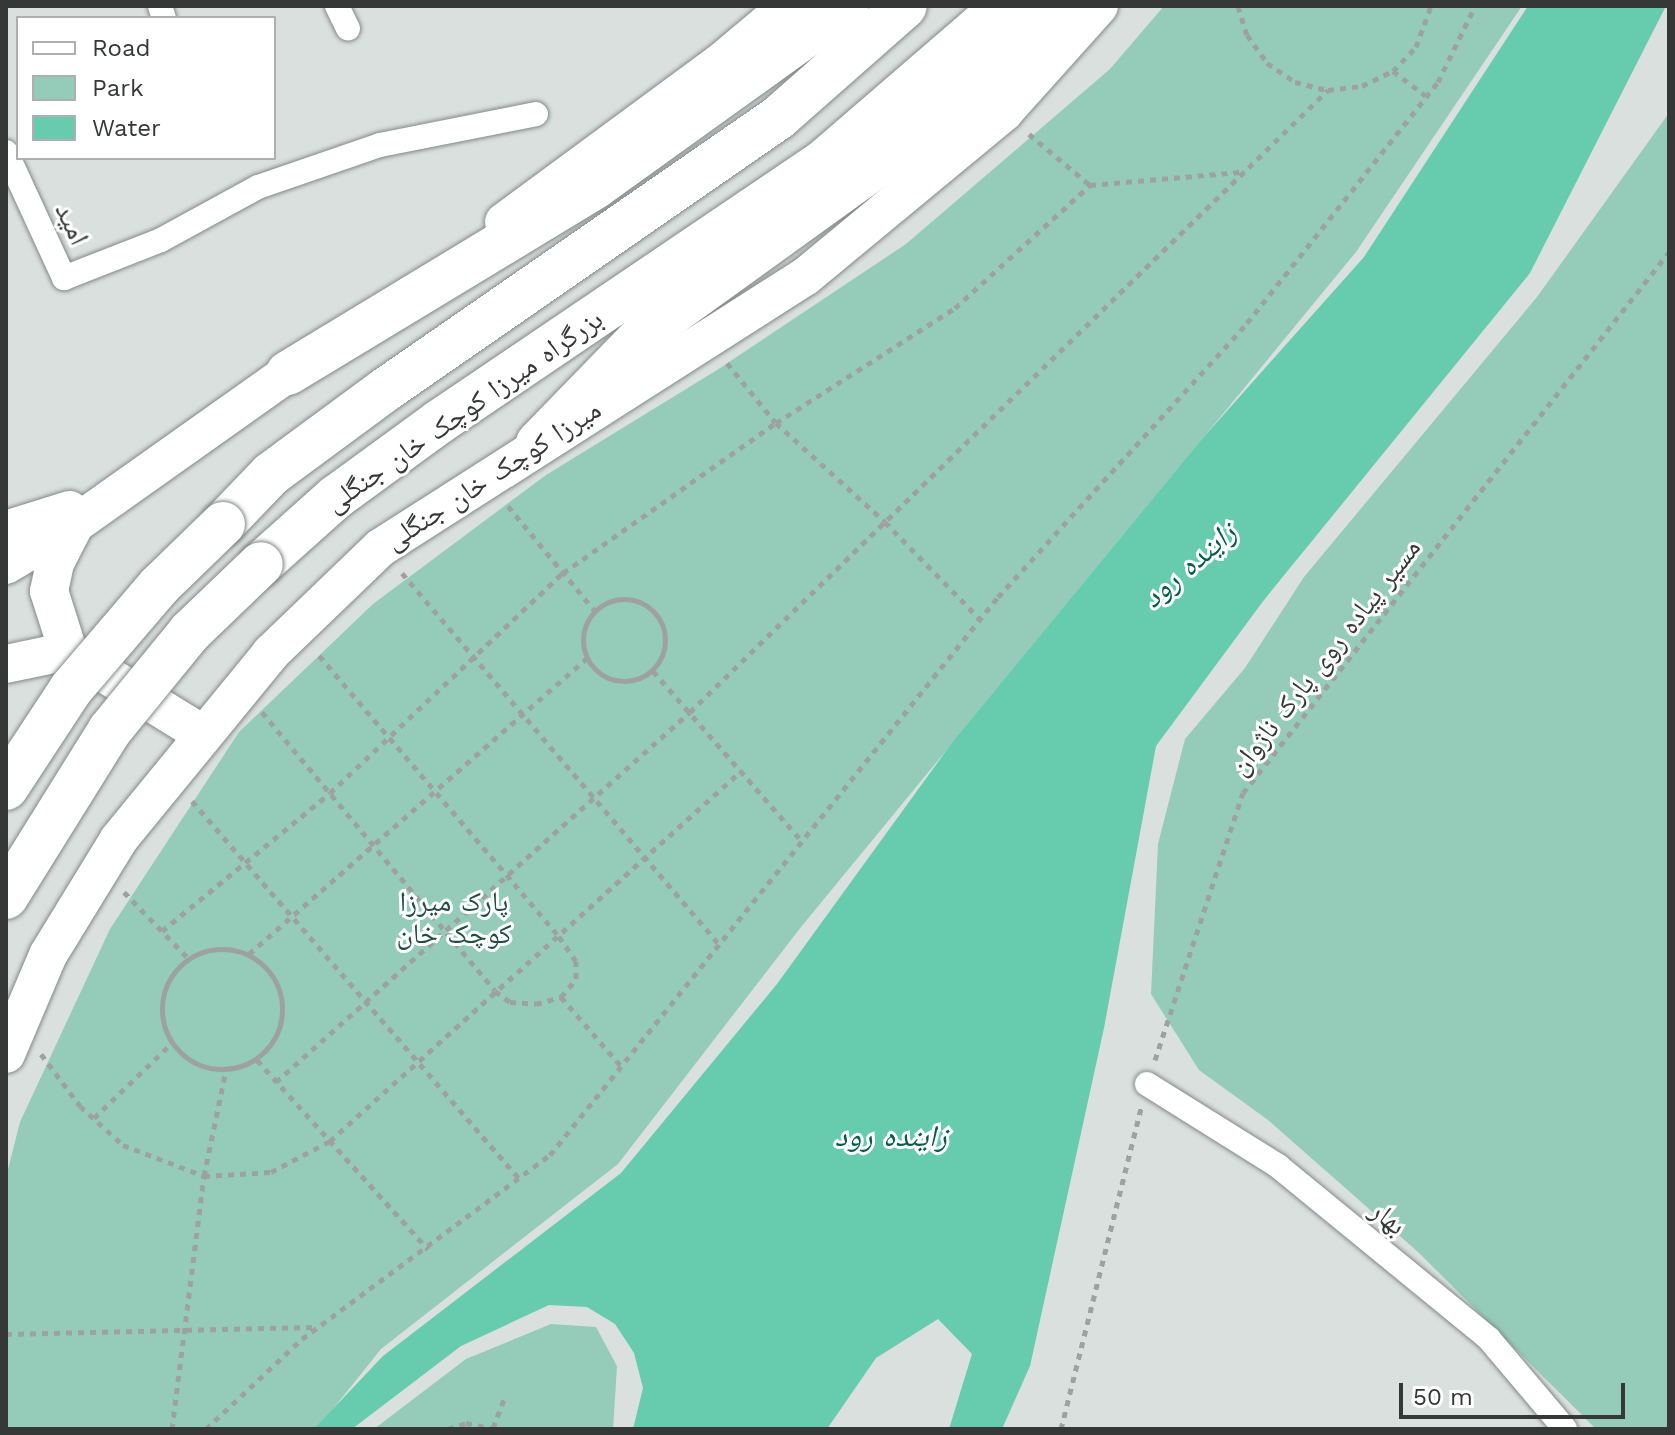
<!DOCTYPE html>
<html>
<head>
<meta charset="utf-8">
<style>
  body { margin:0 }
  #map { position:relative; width:1675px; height:1435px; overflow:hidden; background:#d9e0de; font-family:"Work Sans","Noto Naskh Arabic",sans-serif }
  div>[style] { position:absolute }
  .green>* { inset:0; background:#94ccb9 }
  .water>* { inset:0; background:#66ccad }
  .path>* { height:5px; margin-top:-2.5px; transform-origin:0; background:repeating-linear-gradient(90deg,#9da2a1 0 6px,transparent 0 12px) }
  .path>.ring { margin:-2.5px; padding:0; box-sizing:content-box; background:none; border:5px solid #9da2a1; border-radius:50% }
  .roads { filter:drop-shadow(0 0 2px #838987) drop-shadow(0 0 2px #838987) }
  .street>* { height:24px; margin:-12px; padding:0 12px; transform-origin:12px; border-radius:12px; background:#fff }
  .primary>* { height:38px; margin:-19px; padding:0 19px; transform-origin:19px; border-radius:19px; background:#fff }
  .highway>* { height:44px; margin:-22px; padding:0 22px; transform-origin:22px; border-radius:22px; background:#fff }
  .bridges { filter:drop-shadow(0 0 2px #838987) drop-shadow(0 0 2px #838987) }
  .highway-bridge>* { height:44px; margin:-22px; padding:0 22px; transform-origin:22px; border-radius:22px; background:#fff }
  span { translate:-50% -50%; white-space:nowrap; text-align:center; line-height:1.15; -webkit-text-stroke:6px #fff; paint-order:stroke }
  .street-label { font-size:28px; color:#353837 }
  .park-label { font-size:28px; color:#214e40 }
  .water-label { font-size:30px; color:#055d49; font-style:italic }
  .frame { position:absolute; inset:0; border:8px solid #353837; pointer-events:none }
  .legend { position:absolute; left:16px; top:16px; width:260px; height:144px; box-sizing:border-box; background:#fff; border:2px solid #aeafaf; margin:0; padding:10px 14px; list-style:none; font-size:24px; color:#353837 }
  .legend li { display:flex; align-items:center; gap:16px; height:40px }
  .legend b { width:40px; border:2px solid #aeafaf }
  .scale { position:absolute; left:1399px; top:1383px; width:226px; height:36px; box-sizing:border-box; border:4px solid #353837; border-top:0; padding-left:10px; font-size:24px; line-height:28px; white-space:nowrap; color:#353837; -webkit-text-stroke:6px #fff; paint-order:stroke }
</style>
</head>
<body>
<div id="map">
  <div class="green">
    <i style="clip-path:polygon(1164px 6px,1522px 6px,1356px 252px,801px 927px,618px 1164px,381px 1349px,317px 1429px,6px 1429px,6px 1177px,20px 1122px,110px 929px,239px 732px,373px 604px,546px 475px,717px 370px,906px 244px,1110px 69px)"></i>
    <i style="clip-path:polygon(1669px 113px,1669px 1429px,1596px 1429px,1418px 1252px,1268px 1120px,1199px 1070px,1151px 994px,1158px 844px,1185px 739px,1245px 668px,1304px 577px,1537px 297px)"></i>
    <i style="clip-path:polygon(551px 1324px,596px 1327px,617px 1366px,613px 1429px,374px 1429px,466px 1359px)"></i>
  </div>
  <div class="water">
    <i style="clip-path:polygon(1528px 6px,1666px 6px,1530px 273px,1264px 600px,1156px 746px,1104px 1028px,1030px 1366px,1002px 1429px,949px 1429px,972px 1354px,938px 1319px,876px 1358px,827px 1429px,633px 1429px,643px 1388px,634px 1353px,615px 1324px,587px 1307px,549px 1305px,461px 1346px,352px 1429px,314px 1429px,383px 1356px,621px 1173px,777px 984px,951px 744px,1202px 439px,1364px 257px)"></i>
  </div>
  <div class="path">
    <i style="left:1238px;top:6px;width:30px;rotate:73deg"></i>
    <i style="left:1247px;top:35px;width:34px;rotate:54deg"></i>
    <i style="left:1267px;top:63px;width:34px;rotate:34deg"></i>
    <i style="left:1295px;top:82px;width:34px;rotate:14deg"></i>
    <i style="left:1328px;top:90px;width:34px;rotate:-7deg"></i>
    <i style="left:1362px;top:86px;width:34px;rotate:-26deg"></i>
    <i style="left:1393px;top:71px;width:33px;rotate:-46deg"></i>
    <i style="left:1416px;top:47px;width:44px;rotate:-69.9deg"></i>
    <i style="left:1393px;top:71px;width:41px;rotate:37.1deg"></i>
    <i style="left:1029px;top:134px;width:80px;rotate:39.9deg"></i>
    <i style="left:1090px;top:185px;width:154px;rotate:-4.9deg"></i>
    <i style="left:727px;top:363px;width:77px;rotate:50.8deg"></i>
    <i style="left:776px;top:423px;width:147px;rotate:42.2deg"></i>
    <i style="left:885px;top:522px;width:136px;rotate:45.6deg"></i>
    <i style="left:508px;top:506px;width:135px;rotate:50.4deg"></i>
    <i style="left:402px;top:573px;width:488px;rotate:49.5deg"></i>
    <i class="ring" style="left:583px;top:599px;width:77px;height:77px"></i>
    <i style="left:653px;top:671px;width:226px;rotate:48.8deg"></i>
    <i style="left:262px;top:712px;width:363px;rotate:50.1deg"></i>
    <i style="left:495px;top:991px;width:19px;rotate:36deg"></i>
    <i style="left:510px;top:1002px;width:26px;rotate:4deg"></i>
    <i style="left:536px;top:1004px;width:26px;rotate:-16deg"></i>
    <i style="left:561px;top:997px;width:23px;rotate:-50deg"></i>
    <i style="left:576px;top:979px;width:18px;rotate:-90deg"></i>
    <i style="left:576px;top:961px;width:33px;rotate:-125deg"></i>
    <i style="left:557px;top:934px;width:371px;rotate:-130.5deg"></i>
    <i style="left:192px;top:801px;width:500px;rotate:49.1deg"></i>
    <i style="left:124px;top:892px;width:92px;rotate:45.9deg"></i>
    <i style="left:162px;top:931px;width:217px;rotate:-39.4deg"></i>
    <i style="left:330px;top:793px;width:320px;rotate:-43.4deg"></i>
    <i style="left:563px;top:573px;width:261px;rotate:-35.2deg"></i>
    <i style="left:776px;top:423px;width:213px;rotate:-32.7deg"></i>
    <i style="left:955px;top:308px;width:183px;rotate:-42.3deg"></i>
    <i class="ring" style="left:162px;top:949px;width:115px;height:115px"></i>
    <i style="left:249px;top:954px;width:448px;rotate:-41.2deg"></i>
    <i style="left:561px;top:997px;width:91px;rotate:49deg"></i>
    <i style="left:41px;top:1054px;width:65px;rotate:53.1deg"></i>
    <i style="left:80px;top:1106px;width:58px;rotate:42.2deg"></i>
    <i style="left:123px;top:1145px;width:87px;rotate:20.9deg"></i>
    <i style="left:204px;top:1176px;width:67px;rotate:-3.4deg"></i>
    <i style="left:271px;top:1172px;width:67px;rotate:-27.7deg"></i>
    <i style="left:330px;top:1141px;width:553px;rotate:-41.99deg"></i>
    <i style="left:257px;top:1060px;width:255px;rotate:47.9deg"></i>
    <i style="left:1155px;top:1060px;width:281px;rotate:-71.8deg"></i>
    <i style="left:1243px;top:793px;width:689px;rotate:-51.78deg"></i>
    <i style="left:276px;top:1082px;width:555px;rotate:-41.79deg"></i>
    <i style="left:690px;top:712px;width:891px;rotate:-44.27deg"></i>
    <i style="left:94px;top:1118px;width:107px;rotate:-43.9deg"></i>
    <i style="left:6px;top:1334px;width:311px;rotate:-1.3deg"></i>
    <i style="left:493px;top:1428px;width:34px;rotate:-69deg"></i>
    <i style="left:172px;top:1429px;width:255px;rotate:-82.8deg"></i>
    <i style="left:204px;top:1176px;width:108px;rotate:-78.3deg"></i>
    <i style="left:206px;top:1429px;width:132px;rotate:-43.2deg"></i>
    <i style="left:302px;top:1339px;width:309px;rotate:-36.6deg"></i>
    <i style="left:550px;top:1155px;width:716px;rotate:-51.24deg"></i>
    <i style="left:998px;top:597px;width:370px;rotate:-47.7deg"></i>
    <i style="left:1247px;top:323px;width:308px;rotate:-51.6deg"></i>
    <i style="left:1438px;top:82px;width:85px;rotate:-64deg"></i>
    <i style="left:448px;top:1429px;width:19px;rotate:-18deg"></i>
    <i style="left:466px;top:1423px;width:30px;rotate:12deg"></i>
    <i style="left:1061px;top:1429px;width:331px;rotate:-76deg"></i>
  </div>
  <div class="roads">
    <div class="street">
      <i style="left:160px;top:6px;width:13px;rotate:72deg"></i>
      <i style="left:337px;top:6px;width:25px;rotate:64deg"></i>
      <i style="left:6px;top:152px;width:139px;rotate:65.3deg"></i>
      <i style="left:64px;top:278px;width:104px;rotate:-21.4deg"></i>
      <i style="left:161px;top:240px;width:111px;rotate:-28.7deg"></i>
      <i style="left:258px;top:187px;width:129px;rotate:-19deg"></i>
      <i style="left:380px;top:145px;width:159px;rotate:-11.2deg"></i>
      <i style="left:1147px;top:1084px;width:155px;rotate:32deg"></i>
      <i style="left:1278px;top:1166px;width:273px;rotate:39.3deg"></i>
      <i style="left:1489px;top:1339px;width:118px;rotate:49.8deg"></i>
    </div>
    <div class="primary">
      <i style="left:504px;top:222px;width:268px;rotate:-36.4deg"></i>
      <i style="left:720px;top:63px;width:89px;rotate:-40deg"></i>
      <i style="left:75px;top:524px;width:44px;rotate:117.1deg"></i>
      <i style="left:55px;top:563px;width:29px;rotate:102deg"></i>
      <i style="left:49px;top:591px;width:63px;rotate:72.4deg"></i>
      <i style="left:68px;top:651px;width:156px;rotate:31.7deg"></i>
      <i style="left:6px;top:530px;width:67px;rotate:-17.4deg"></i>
      <i style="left:6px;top:565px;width:80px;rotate:-30.7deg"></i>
      <i style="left:75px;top:524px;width:291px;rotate:-35.3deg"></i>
      <i style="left:6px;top:664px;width:63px;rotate:-11.8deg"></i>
      <i style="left:6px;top:1054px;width:108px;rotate:-67deg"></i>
      <i style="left:48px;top:955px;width:136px;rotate:-58.5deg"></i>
      <i style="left:119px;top:839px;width:240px;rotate:-50.7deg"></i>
      <i style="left:271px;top:653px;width:151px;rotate:-43.9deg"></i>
      <i style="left:380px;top:548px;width:505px;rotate:-32.56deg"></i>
      <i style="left:806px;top:276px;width:257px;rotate:-39.6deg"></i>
      <i style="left:1004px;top:112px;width:142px;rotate:-48.1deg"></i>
    </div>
    <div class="highway">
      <i style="left:288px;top:373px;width:359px;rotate:-31.2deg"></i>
      <i style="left:595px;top:187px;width:310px;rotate:-35.7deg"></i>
      <i style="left:538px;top:443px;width:155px;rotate:-45.8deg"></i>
      <i style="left:646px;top:332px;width:292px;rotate:-35.8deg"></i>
      <i style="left:883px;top:161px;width:134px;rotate:-39.3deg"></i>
      <i style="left:987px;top:76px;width:97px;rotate:-46.3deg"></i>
      <i style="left:223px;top:524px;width:69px;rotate:-46.2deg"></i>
      <i style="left:271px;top:474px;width:142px;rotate:-36.4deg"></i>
      <i style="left:385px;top:390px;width:478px;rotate:-34.7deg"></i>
      <i style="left:778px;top:118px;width:169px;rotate:-41.4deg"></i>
      <i style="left:261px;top:564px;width:101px;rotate:-41.8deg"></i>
      <i style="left:336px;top:497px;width:127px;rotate:-36.1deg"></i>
      <i style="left:439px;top:422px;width:462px;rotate:-34.1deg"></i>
      <i style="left:822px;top:163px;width:240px;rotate:-40.8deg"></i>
    </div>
  </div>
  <div class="bridges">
    <div class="highway-bridge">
      <i style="left:6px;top:788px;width:118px;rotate:-56.7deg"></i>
      <i style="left:71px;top:689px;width:135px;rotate:-49.5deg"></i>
      <i style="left:159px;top:586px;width:89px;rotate:-44.1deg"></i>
      <i style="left:6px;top:897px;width:197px;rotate:-58.1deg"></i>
      <i style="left:110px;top:730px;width:127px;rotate:-50.8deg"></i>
      <i style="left:190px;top:632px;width:98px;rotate:-43.8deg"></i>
    </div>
  </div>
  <div class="street-label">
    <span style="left:72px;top:224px;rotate:65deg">امید</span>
    <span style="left:464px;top:411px;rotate:-35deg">بزرگراه میرزا کوچک خان جنگلی</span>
    <span style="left:493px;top:475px;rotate:-33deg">میرزا کوچک خان جنگلی</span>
    <span style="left:1325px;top:657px;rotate:-52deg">مسیر پیاده روی پارک ناژوان</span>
    <span style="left:1388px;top:1218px;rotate:39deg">بهار</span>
  </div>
  <div class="park-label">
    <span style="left:454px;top:918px">پارک میرزا<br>کوچک خان</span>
  </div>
  <div class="water-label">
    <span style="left:1189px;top:565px;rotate:-41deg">زاینده رود</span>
    <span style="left:891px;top:1136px">زاینده رود</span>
  </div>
  <div class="frame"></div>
  <ul class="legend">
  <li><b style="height:10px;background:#fff"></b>Road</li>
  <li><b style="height:22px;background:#94ccb9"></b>Park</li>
  <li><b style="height:22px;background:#66ccad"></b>Water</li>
  </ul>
  <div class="scale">50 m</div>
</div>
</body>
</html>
